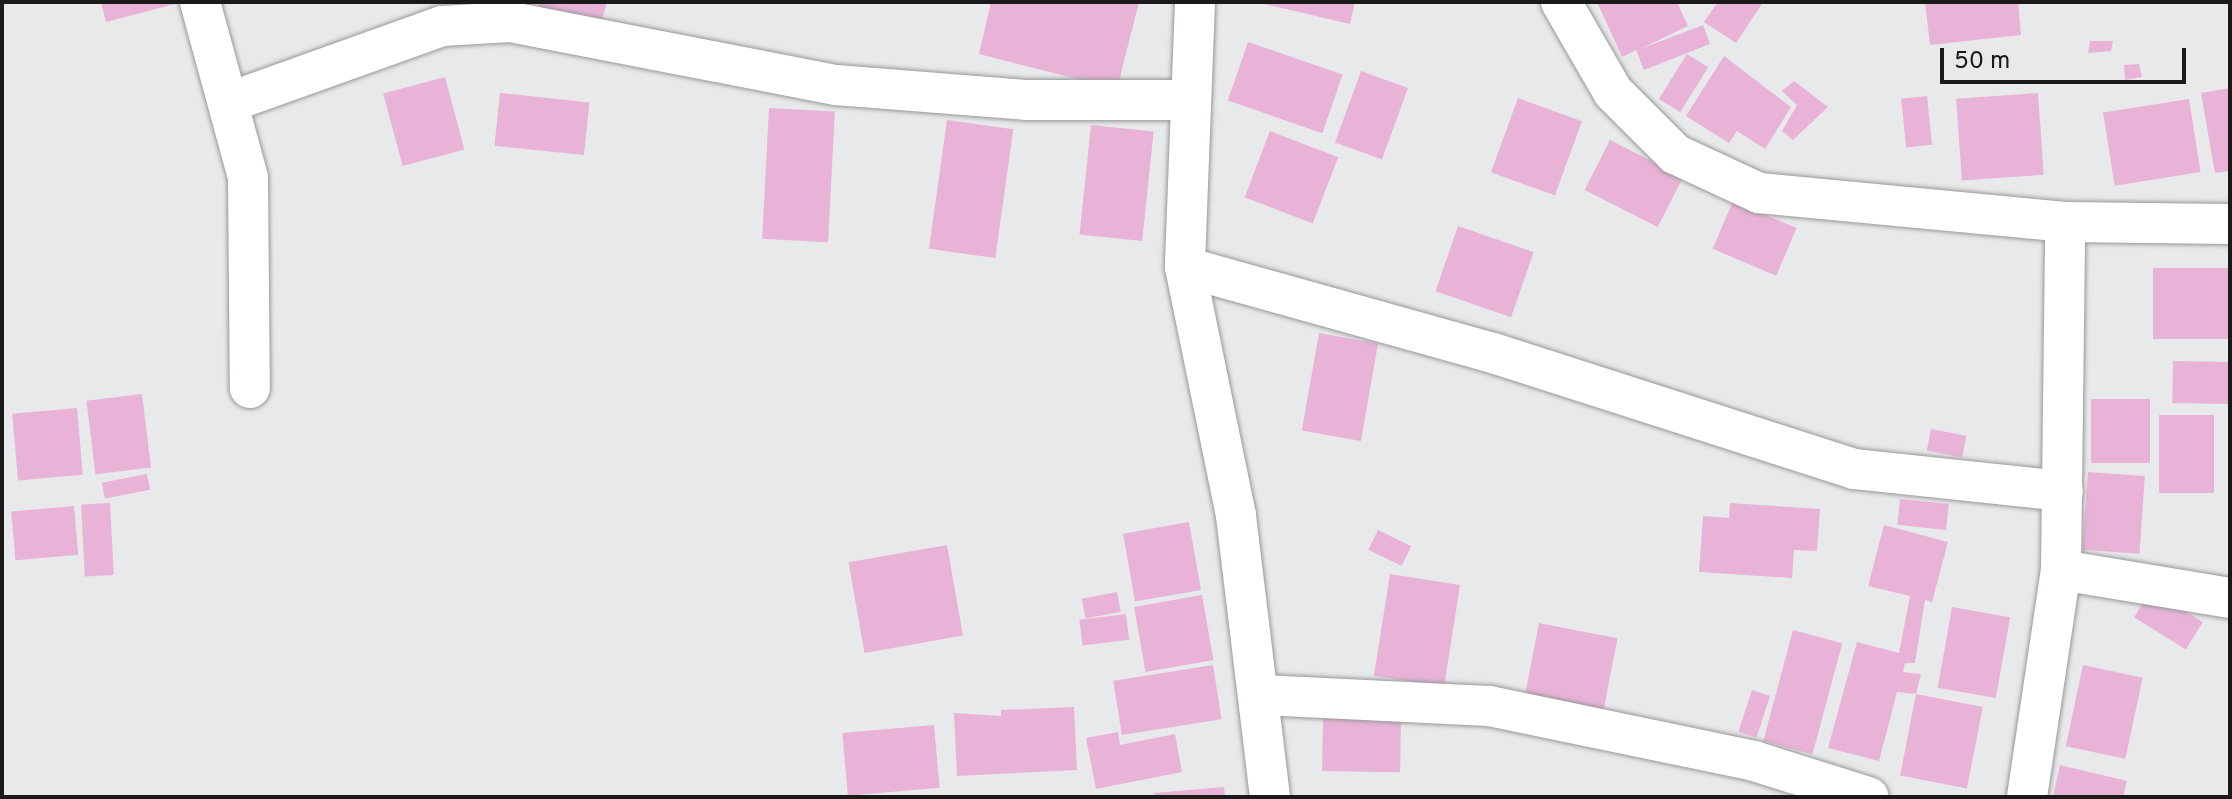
<!DOCTYPE html>
<html>
<head>
<meta charset="utf-8">
<style>
  body { margin:0 }
  #map { position:relative; width:2232px; height:799px; overflow:hidden; background:#e8e9eb; font-family:Overpass,sans-serif }
  div>[style] { position:absolute }
  .building>* { inset:0; background:#e9b3d8; transform-origin:0 0 }
  .roads { filter:drop-shadow(0 0 2px #98989a) drop-shadow(0 0 2px #98989a) }
  .street>* { height:40px; margin:-20px; padding:0 20px; transform-origin:20px; border-radius:20px; background:#fff }
  span { translate:-50% -50%; white-space:nowrap; text-align:center; line-height:1.15; -webkit-text-stroke:7px #e8e9eb; paint-order:stroke }
  .frame { position:absolute; inset:0; border:4px solid #1a1a1b; pointer-events:none }
  .scale { position:absolute; left:1940px; top:48px; width:246px; height:36px; box-sizing:border-box; border:4px solid #1a1a1b; border-top:0; padding-left:10px; font-size:24px; line-height:28px; white-space:nowrap; color:#1a1a1b; -webkit-text-stroke:6px #e8e9eb; paint-order:stroke }
</style>
</head>
<body>
<div id="map">
  <div class="building">
    <i style="clip-path:polygon(101px 2px,179px 2px,179px 3px,106px 22px)"></i>
    <i style="clip-path:polygon(540px 2px,607px 2px,600px 27px,538px 11px)"></i>
    <i style="clip-path:polygon(991px 2px,1139px 2px,1117px 89px,979px 54px)"></i>
    <i style="clip-path:polygon(1256px 2px,1355px 2px,1350px 24px)"></i>
    <i style="clip-path:polygon(1597px 2px,1677px 2px,1688px 26px,1640px 49px,1703px 25px,1710px 44px,1644px 70px,1636px 50px,1622px 57px)"></i>
    <i style="clip-path:polygon(1718px 2px,1763px 2px,1736px 43px,1704px 22px)"></i>
    <i style="clip-path:polygon(1925px 2px,2018px 2px,2021px 35px,1930px 45px)"></i>
    <i style="clip-path:polygon(2090px 41px,2113px 41px,2111px 51px,2088px 53px)"></i>
    <i style="left:1248px;top:42px;width:100px;height:62px;rotate:19deg"></i>
    <i style="left:1687px;top:54px;width:25px;height:53px;rotate:32deg"></i>
    <i style="clip-path:polygon(1724px 56px,1791px 107px,1765px 149px,1737px 131px,1729px 143px,1686px 116px)"></i>
    <i style="clip-path:polygon(2139px 64px,2142px 77px,2125px 80px,2124px 65px)"></i>
    <i style="left:1361px;top:71px;width:50px;height:76px;rotate:20deg"></i>
    <i style="left:445px;top:77px;width:75px;height:64px;rotate:75deg"></i>
    <i style="clip-path:polygon(1794px 81px,1828px 107px,1793px 140px,1782px 131px,1797px 105px,1782px 91px)"></i>
    <i style="clip-path:polygon(2230px 88px,2230px 171px,2215px 173px,2201px 93px)"></i>
    <i style="left:500px;top:93px;width:90px;height:53px;rotate:6deg"></i>
    <i style="left:2038px;top:93px;width:82px;height:82px;rotate:86deg"></i>
    <i style="left:1927px;top:96px;width:49px;height:26px;rotate:84deg"></i>
    <i style="left:1518px;top:98px;width:68px;height:79px;rotate:20deg"></i>
    <i style="left:2189px;top:99px;width:74px;height:87px;rotate:81deg"></i>
    <i style="left:769px;top:108px;width:66px;height:131px;rotate:3deg"></i>
    <i style="left:947px;top:120px;width:67px;height:130px;rotate:8deg"></i>
    <i style="left:1091px;top:125px;width:63px;height:110px;rotate:6deg"></i>
    <i style="left:1270px;top:131px;width:73px;height:71px;rotate:21deg"></i>
    <i style="left:1610px;top:140px;width:82px;height:56px;rotate:27deg"></i>
    <i style="left:1733px;top:201px;width:69px;height:52px;rotate:23deg"></i>
    <i style="left:1458px;top:226px;width:80px;height:69px;rotate:19deg"></i>
    <i style="left:2230px;top:268px;width:71px;height:77px;rotate:90deg"></i>
    <i style="left:1319px;top:333px;width:60px;height:99px;rotate:10deg"></i>
    <i style="left:2173px;top:361px;width:57px;height:42px;rotate:1deg"></i>
    <i style="left:142px;top:394px;width:74px;height:56px;rotate:83deg"></i>
    <i style="left:2150px;top:399px;width:64px;height:59px;rotate:90deg"></i>
    <i style="left:77px;top:408px;width:67px;height:65px;rotate:85deg"></i>
    <i style="left:2159px;top:415px;width:55px;height:78px"></i>
    <i style="left:1931px;top:429px;width:36px;height:22px;rotate:11deg"></i>
    <i style="left:2088px;top:472px;width:57px;height:78px;rotate:4deg"></i>
    <i style="left:147px;top:474px;width:16px;height:46px;rotate:79deg"></i>
    <i style="left:1900px;top:499px;width:49px;height:26px;rotate:6deg"></i>
    <i style="left:110px;top:503px;width:72px;height:29px;rotate:87deg"></i>
    <i style="clip-path:polygon(1730px 503px,1820px 509px,1817px 551px,1794px 550px,1792px 578px,1699px 572px,1703px 516px,1729px 518px)"></i>
    <i style="left:74px;top:506px;width:49px;height:63px;rotate:85deg"></i>
    <i style="left:1189px;top:522px;width:69px;height:67px;rotate:80deg"></i>
    <i style="clip-path:polygon(1884px 525px,1948px 542px,1932px 602px,1925px 600px,1915px 663px,1905px 663px,1903px 672px,1921px 674px,1916px 694px,1897px 692px,1879px 761px,1828px 748px,1857px 642px,1899px 653px,1910px 596px,1868px 586px)"></i>
    <i style="left:1378px;top:530px;width:37px;height:22px;rotate:26deg"></i>
    <i style="left:947px;top:545px;width:92px;height:100px;rotate:80deg"></i>
    <i style="left:1390px;top:574px;width:71px;height:103px;rotate:9deg"></i>
    <i style="left:2151px;top:590px;width:61px;height:32px;rotate:32deg"></i>
    <i style="left:1117px;top:592px;width:20px;height:36px;rotate:79deg"></i>
    <i style="left:1202px;top:595px;width:66px;height:69px;rotate:80deg"></i>
    <i style="left:1952px;top:607px;width:59px;height:82px;rotate:10deg"></i>
    <i style="left:1126px;top:614px;width:26px;height:47px;rotate:83deg"></i>
    <i style="left:1539px;top:623px;width:80px;height:76px;rotate:11deg"></i>
    <i style="left:1793px;top:630px;width:51px;height:115px;rotate:15deg"></i>
    <i style="left:1213px;top:665px;width:55px;height:101px;rotate:81deg"></i>
    <i style="left:2083px;top:665px;width:61px;height:83px;rotate:12deg"></i>
    <i style="left:1752px;top:690px;width:19px;height:44px;rotate:18deg"></i>
    <i style="left:1916px;top:694px;width:68px;height:83px;rotate:11deg"></i>
    <i style="clip-path:polygon(1074px 707px,1077px 770px,957px 776px,954px 713px,1001px 716px,1001px 710px)"></i>
    <i style="left:1323px;top:718px;width:78px;height:53px;rotate:1deg"></i>
    <i style="left:934px;top:725px;width:63px;height:92px;rotate:85deg"></i>
    <i style="clip-path:polygon(1118px 732px,1120px 745px,1175px 734px,1182px 772px,1096px 789px,1086px 738px)"></i>
    <i style="clip-path:polygon(2060px 765px,2127px 781px,2123px 797px,2053px 797px)"></i>
    <i style="clip-path:polygon(1224px 787px,1225px 797px,1155px 797px,1154px 793px)"></i>
  </div>
  <div class="roads">
    <div class="street">
      <i style="left:200px;top:2px;width:182px;rotate:74.7deg"></i>
      <i style="left:248px;top:178px;width:210px;rotate:89.5deg"></i>
      <i style="left:1195px;top:2px;width:265px;rotate:92.2deg"></i>
      <i style="left:1185px;top:267px;width:254px;rotate:78.4deg"></i>
      <i style="left:1236px;top:516px;width:283px;rotate:83.1deg"></i>
      <i style="left:1561px;top:2px;width:104px;rotate:60deg"></i>
      <i style="left:1613px;top:92px;width:88px;rotate:45deg"></i>
      <i style="left:1675px;top:154px;width:93px;rotate:24.9deg"></i>
      <i style="left:1759px;top:193px;width:307px;rotate:5.4deg"></i>
      <i style="left:2065px;top:222px;width:165px;rotate:0.7deg"></i>
      <i style="left:230px;top:102px;width:225px;rotate:-19.7deg"></i>
      <i style="left:442px;top:26px;width:69px;rotate:-3.3deg"></i>
      <i style="left:511px;top:22px;width:331px;rotate:11deg"></i>
      <i style="left:836px;top:85px;width:193px;rotate:4.5deg"></i>
      <i style="left:1028px;top:100px;width:159px"></i>
      <i style="left:1185px;top:267px;width:320px;rotate:15.6deg"></i>
      <i style="left:1493px;top:353px;width:379px;rotate:17.8deg"></i>
      <i style="left:1854px;top:469px;width:210px;rotate:6deg"></i>
      <i style="left:2061px;top:570px;width:348px;rotate:-89.3deg"></i>
      <i style="left:1262px;top:695px;width:227px;rotate:2.8deg"></i>
      <i style="left:1489px;top:706px;width:271px;rotate:11.7deg"></i>
      <i style="left:1754px;top:761px;width:120px;rotate:17.5deg"></i>
      <i style="left:2027px;top:797px;width:230px;rotate:-81.5deg"></i>
      <i style="left:2061px;top:570px;width:171px;rotate:9.4deg"></i>
    </div>
  </div>
  <div class="frame"></div>
  <div class="scale">50 m</div>
</div>
</body>
</html>
